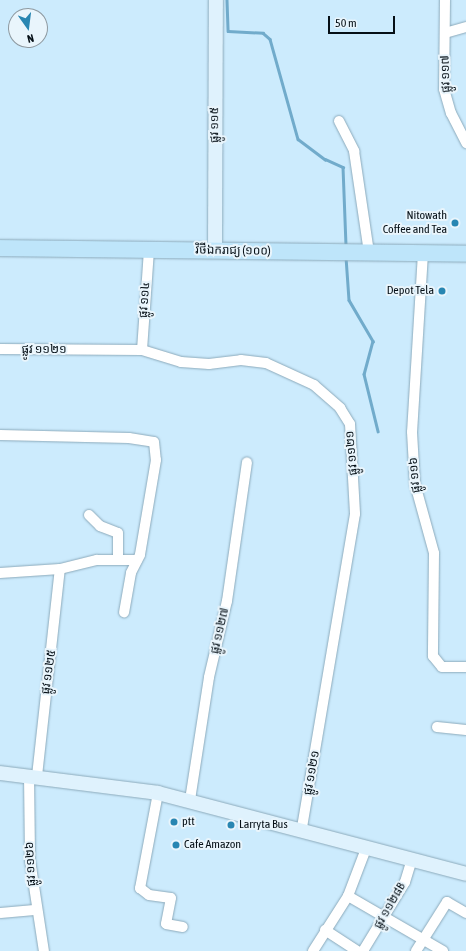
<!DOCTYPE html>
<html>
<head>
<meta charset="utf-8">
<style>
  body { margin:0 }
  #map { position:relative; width:466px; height:951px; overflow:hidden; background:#ccebfd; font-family:"Asap Condensed","Noto Sans Khmer",sans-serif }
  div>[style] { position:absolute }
  .stream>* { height:2.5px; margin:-1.25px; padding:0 1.25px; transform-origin:1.25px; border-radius:1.25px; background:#71abcb }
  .roads { filter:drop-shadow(0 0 1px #8caabb) drop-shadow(0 0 1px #8caabb) }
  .street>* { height:10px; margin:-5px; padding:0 5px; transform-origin:5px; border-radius:5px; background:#fff }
  .secondary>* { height:14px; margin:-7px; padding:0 7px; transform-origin:7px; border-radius:7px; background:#dff2fd }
  .primary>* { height:16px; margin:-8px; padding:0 8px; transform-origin:8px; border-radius:8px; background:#bee5fa }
  .dots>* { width:11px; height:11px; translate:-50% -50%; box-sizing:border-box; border:2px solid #e9f5fc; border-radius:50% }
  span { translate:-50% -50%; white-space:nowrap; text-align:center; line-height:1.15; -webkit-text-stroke:4px #e9f5fc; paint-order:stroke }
  .street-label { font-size:12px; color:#050f16 }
  .poi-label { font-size:12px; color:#050f16 }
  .right { translate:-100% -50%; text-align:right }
  .left { translate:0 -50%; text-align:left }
  .north { position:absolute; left:8px; top:8px; width:40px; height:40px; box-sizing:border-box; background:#e9f5fc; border:1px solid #8e99a0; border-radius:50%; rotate:166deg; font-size:11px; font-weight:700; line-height:16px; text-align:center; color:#050f16 }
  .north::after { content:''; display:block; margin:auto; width:14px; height:18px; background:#2886b2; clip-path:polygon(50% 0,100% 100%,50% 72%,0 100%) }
  .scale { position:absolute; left:328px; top:16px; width:67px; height:18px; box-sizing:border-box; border:2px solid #050f16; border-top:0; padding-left:5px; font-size:12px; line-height:14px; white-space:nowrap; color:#050f16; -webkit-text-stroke:3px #e9f5fc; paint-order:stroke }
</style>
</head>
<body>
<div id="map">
  <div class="stream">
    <i style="left:227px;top:0;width:31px;rotate:88deg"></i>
    <i style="left:228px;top:31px;width:35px;rotate:3deg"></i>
    <i style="left:263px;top:33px;width:9px;rotate:41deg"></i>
    <i style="left:270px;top:39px;width:104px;rotate:74.4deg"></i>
    <i style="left:298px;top:139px;width:34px;rotate:37deg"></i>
    <i style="left:325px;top:159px;width:20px;rotate:24deg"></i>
    <i style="left:343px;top:167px;width:79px;rotate:87.8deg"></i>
    <i style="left:346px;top:257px;width:43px;rotate:86deg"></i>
    <i style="left:349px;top:300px;width:48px;rotate:59.7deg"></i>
    <i style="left:373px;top:341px;width:34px;rotate:105deg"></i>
    <i style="left:364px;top:374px;width:59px;rotate:76.2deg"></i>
  </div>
  <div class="roads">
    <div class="street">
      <i style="left:445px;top:0;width:89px;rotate:90.6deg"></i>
      <i style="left:444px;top:89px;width:25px;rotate:74deg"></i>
      <i style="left:451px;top:113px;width:34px;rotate:63deg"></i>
      <i style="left:445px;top:33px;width:22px;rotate:-16deg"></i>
      <i style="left:339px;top:121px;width:34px;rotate:63deg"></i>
      <i style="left:354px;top:151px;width:103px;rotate:81.6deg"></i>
      <i style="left:423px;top:253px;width:179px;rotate:93.5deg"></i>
      <i style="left:412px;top:432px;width:52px;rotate:86.7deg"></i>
      <i style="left:415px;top:484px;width:72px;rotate:74.6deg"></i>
      <i style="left:434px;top:553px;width:103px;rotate:90.6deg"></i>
      <i style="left:433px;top:656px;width:14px;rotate:51deg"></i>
      <i style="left:442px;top:667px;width:24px"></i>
      <i style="left:0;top:349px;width:142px;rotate:0.4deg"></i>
      <i style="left:142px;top:350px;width:41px;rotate:17.1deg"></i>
      <i style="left:181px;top:362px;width:28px;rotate:4deg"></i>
      <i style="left:209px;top:364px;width:32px;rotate:-7deg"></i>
      <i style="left:241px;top:360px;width:25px;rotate:7deg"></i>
      <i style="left:266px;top:363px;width:53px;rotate:24.6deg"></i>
      <i style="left:314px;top:385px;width:35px;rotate:41deg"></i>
      <i style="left:340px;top:408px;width:19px;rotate:58deg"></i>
      <i style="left:350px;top:424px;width:90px;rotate:86.8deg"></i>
      <i style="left:355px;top:514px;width:318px;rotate:99.6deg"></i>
      <i style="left:142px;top:350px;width:100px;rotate:-86deg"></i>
      <i style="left:0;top:435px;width:129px;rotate:1.3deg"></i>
      <i style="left:129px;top:438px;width:25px;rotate:9deg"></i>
      <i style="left:154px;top:442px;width:18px;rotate:84deg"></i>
      <i style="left:156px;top:460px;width:96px;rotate:99.6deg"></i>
      <i style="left:140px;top:555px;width:20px;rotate:117deg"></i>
      <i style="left:131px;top:573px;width:40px;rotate:100deg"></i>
      <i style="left:89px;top:515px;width:16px;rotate:45deg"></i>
      <i style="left:100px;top:526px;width:19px;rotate:21deg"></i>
      <i style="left:118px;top:533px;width:26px;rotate:90deg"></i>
      <i style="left:0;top:573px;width:60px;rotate:-3.8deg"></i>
      <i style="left:60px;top:569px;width:38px;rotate:-14deg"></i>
      <i style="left:97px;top:560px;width:40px"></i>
      <i style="left:437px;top:727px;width:29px;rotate:6deg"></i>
      <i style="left:29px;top:775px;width:85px;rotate:89.3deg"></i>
      <i style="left:30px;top:860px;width:92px;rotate:81.3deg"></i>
      <i style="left:37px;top:776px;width:208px;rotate:-83.7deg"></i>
      <i style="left:158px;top:793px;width:97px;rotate:100.7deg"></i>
      <i style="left:140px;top:888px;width:11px;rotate:38deg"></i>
      <i style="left:149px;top:895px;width:22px;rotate:8deg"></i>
      <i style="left:171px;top:898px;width:26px;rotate:101deg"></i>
      <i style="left:166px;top:924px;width:17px;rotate:10deg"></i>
      <i style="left:190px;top:800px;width:124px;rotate:-81.2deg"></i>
      <i style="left:209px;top:677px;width:78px;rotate:-76.7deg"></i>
      <i style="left:227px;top:601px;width:140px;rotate:-81.8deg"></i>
      <i style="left:348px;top:896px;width:110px;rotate:30.1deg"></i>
      <i style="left:0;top:913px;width:35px;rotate:-5deg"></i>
      <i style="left:325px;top:930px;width:38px;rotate:33deg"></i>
      <i style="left:313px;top:951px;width:65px;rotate:-57.5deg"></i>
      <i style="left:348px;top:896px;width:53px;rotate:-69.2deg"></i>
      <i style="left:363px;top:951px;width:81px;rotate:-58.7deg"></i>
      <i style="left:405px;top:882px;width:24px;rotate:-73deg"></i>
      <i style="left:416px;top:951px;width:58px;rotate:-57.7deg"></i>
      <i style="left:447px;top:902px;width:22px;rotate:30deg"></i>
    </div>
    <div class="secondary">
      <i style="left:215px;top:251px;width:251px;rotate:-89.8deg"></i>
      <i style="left:0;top:773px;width:159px;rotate:7.2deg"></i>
      <i style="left:158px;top:793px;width:318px;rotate:14.7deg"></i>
    </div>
    <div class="primary">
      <i style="left:0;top:248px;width:466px;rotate:0.7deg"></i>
    </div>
  </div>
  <div class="dots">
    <i style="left:455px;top:223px;background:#2886b2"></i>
    <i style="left:442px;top:291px;background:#2886b2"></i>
    <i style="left:174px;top:822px;background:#2886b2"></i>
    <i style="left:231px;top:825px;background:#2886b2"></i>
    <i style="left:176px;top:845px;background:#2886b2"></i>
  </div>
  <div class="street-label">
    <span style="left:446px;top:74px;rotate:-92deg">ផ្លូវ ១១៧</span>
    <span style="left:215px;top:125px;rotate:-90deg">ផ្លូវ ១១៥</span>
    <span style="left:233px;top:251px;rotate:1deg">វិថីឯករាជ្យ (១០០)</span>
    <span style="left:145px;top:300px;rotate:-86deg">ផ្លូវ ១១៤</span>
    <span style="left:44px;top:350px">ផ្លូវ ១១២១</span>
    <span style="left:352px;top:453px;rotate:-95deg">ផ្លូវ ១១២១</span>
    <span style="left:415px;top:475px;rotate:-95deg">ផ្លូវ ១១៦</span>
    <span style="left:220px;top:631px;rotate:-77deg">ផ្លូវ ១១២៧</span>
    <span style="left:49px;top:672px;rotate:-82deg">ផ្លូវ ១១២៥</span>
    <span style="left:312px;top:773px;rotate:-80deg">ផ្លូវ ១១២១</span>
    <span style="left:31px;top:864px;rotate:-93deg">ផ្លូវ ១១២៦</span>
    <span style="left:390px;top:906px;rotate:-60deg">ផ្លូវ ១១២៨B</span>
  </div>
  <div class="poi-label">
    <span class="right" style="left:447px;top:223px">Nitowath<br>Coffee and Tea</span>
    <span class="right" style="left:434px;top:291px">Depot Tela</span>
    <span class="left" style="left:182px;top:822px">ptt</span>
    <span class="left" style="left:239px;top:825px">Larryta Bus</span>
    <span class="left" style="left:184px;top:845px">Cafe Amazon</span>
  </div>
  <div class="north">N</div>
  <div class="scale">50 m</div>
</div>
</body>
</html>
